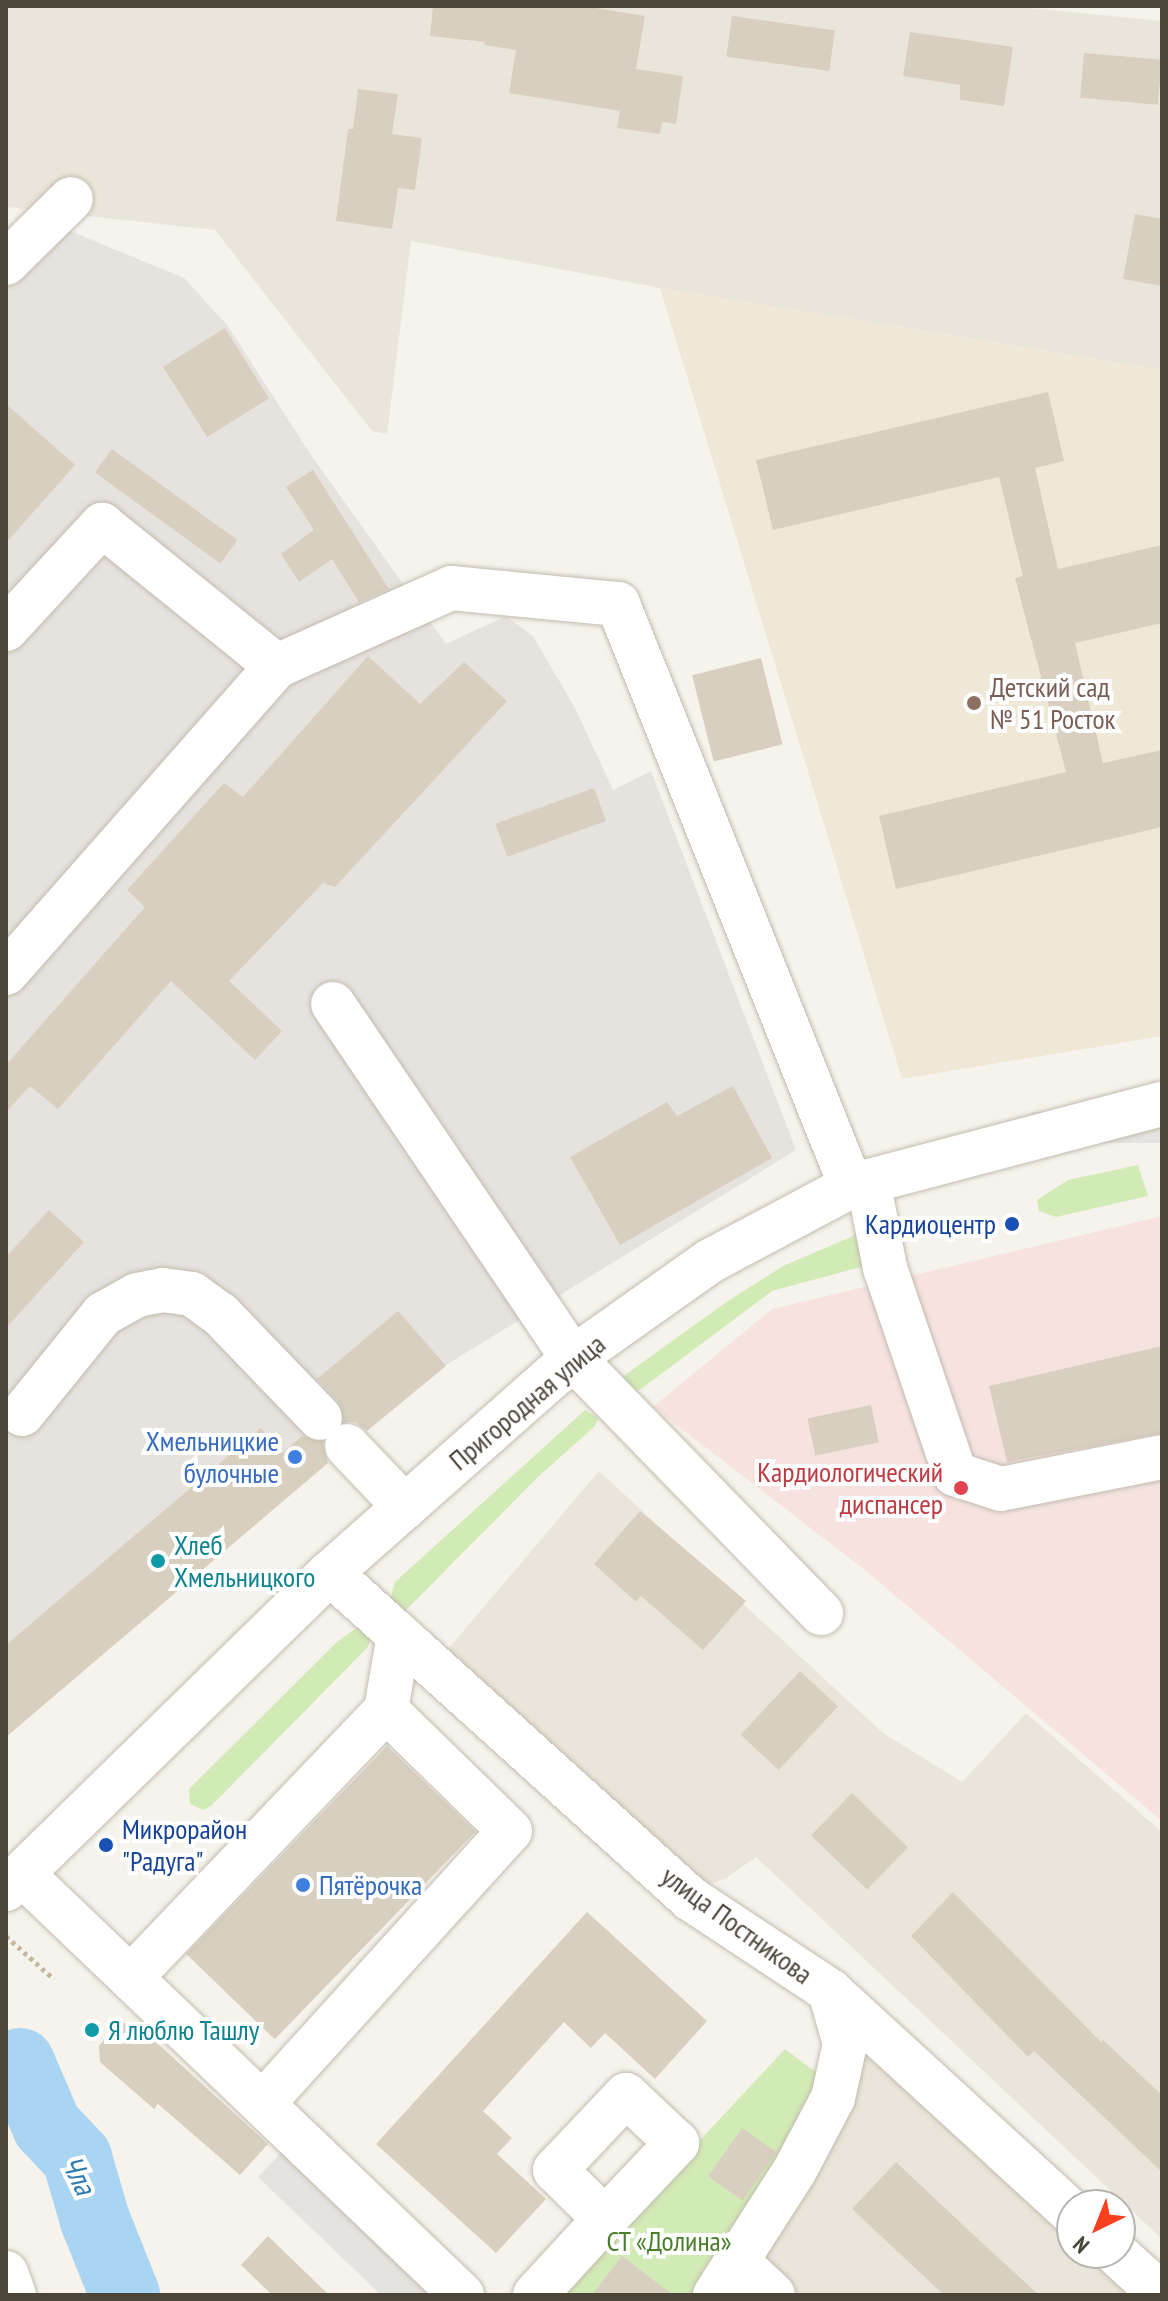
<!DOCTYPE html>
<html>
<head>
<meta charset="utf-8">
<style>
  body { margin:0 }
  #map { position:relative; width:1168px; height:2301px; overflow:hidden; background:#f6f3ec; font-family:"PT Sans Narrow",sans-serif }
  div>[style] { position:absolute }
  .residential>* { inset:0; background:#eae5da }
  .industrial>* { inset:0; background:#e6e2dd }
  .education>* { inset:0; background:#efe8d6 }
  .medical>* { inset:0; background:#f6e3e0 }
  .green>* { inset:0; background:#d2eab5 }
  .parking>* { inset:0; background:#e5e3e0; transform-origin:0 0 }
  .river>* { height:70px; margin:-35px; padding:0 35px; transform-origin:35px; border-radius:35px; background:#a9d4f2 }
  .building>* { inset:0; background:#d8cfc1; transform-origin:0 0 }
  .path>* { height:5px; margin-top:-2.5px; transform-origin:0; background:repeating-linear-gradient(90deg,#c4b79f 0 4px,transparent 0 8px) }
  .roads { filter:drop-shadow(0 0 2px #c2bbae) drop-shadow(0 0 2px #c2bbae) }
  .minor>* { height:44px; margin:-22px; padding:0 22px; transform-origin:22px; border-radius:22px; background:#fff }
  .dots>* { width:22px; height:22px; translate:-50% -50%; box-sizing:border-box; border:4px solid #fff; border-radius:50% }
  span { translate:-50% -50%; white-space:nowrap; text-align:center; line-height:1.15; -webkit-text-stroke:8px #fff; paint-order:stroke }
  .education-label { font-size:28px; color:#785e54 }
  .left { translate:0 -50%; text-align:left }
  .transit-label { font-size:28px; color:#164399 }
  .right { translate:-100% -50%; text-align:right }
  .street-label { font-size:28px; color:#4b4439 }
  .shop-label { font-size:28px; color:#366cbe }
  .health-label { font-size:28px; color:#be3a42 }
  .culture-label { font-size:28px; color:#0d838f }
  .park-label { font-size:28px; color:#4a7f2a }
  .water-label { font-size:30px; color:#2e7ab2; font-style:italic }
  .frame { position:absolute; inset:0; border:8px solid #4b4439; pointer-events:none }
  .north { position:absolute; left:1056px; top:2189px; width:80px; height:80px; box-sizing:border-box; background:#fff; border:2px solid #b7b4b0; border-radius:50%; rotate:223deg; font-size:22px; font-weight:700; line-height:32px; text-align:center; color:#4b4439 }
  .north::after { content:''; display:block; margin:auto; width:28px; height:36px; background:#fc3f1d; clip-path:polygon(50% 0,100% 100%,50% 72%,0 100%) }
</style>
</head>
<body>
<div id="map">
  <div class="residential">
    <i style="clip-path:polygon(6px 6px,1012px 6px,1162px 21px,1162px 370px,660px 288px,411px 241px,387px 434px,372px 431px,215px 230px,6px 207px)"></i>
    <i style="clip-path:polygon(599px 1471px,883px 1733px,962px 1782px,1026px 1713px,1162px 1832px,1162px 2239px,756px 1857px,725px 1879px,687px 1890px,438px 1661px)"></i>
    <i style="clip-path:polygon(864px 2039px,1072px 2234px,1072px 2253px,1093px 2253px,1137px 2295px,789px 2295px,757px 2265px)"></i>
  </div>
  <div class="industrial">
    <i style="clip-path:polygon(63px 228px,184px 278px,227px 325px,313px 458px,446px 644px,506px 616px,533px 636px,575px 708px,613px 790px,651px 771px,796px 1150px,433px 1373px,419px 1368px,304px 1455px,6px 1722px,6px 286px)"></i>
  </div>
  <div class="education">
    <i style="clip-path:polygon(660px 288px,1162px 370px,1162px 1036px,902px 1079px)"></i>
  </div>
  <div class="medical">
    <i style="clip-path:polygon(1162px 1216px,1162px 1821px,865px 1570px,653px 1407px,772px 1309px)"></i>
  </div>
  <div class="green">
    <i style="clip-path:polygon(1138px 1165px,1148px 1196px,1056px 1217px,1039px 1211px,1037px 1200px,1068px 1180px)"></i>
    <i style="clip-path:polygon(858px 1234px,868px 1265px,772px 1291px,637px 1392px,621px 1384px,625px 1375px,725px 1303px,783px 1266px)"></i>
    <i style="clip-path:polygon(585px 1410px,598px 1418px,595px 1426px,539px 1476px,403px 1613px,390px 1600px,395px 1582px)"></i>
    <i style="clip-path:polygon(358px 1627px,371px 1638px,368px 1647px,211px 1806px,203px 1810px,190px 1804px,189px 1789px,338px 1641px)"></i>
    <i style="clip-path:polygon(785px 2049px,826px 2080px,734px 2229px,702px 2271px,728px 2295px,556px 2295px)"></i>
  </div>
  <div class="parking">
    <i style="left:1162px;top:1112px;width:31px;height:131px;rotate:90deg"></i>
    <i style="clip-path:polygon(291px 2142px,451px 2295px,381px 2295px,258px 2177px)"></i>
  </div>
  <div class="river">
    <i style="left:20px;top:2063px;width:69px;rotate:66.8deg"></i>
    <i style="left:47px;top:2126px;width:44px;rotate:46.8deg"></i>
    <i style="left:77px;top:2158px;width:65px;rotate:73.8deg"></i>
    <i style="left:95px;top:2220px;width:81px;rotate:68.2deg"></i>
  </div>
  <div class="building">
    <i style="clip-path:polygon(433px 6px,584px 6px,645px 16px,636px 69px,683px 76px,676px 124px,662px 122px,660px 134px,617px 128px,620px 111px,509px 93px,516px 50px,484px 45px,485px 42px,430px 36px)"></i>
    <i style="left:732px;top:16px;width:104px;height:41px;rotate:8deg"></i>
    <i style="clip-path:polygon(910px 32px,1013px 47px,1004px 106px,960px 100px,960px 85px,903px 76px)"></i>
    <i style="left:1084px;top:53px;width:78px;height:45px;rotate:5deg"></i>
    <i style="clip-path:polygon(358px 89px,398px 94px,392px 134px,422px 138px,415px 190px,398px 188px,392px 229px,336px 221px,348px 129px,353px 129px)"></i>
    <i style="clip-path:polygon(1135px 214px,1162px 219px,1162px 286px,1123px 279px)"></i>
    <i style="left:225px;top:328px;width:83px;height:73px;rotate:58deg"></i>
    <i style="clip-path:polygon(1048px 392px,1064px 461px,1035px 468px,1058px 569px,1162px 545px,1162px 623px,1075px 643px,1103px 763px,1162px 750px,1162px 827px,896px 889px,879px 816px,1066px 772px,1015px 578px,1023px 576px,999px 477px,773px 530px,756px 460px)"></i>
    <i style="clip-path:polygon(6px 404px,75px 465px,6px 543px)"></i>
    <i style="left:112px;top:449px;width:155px;height:29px;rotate:36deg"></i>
    <i style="clip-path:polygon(313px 470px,389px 589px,359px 602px,332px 559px,299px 582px,281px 554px,314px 530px,286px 487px)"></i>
    <i style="clip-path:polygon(368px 656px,420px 704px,464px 662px,507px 701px,335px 887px,323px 883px,229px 981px,282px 1031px,255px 1060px,171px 981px,58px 1109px,30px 1086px,6px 1112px,6px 1065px,145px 907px,127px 890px,224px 783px,243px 797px)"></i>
    <i style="left:761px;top:658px;width:89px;height:71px;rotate:76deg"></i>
    <i style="left:594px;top:788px;width:35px;height:105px;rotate:70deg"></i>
    <i style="clip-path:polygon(733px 1086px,772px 1158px,620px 1245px,570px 1157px,667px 1102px,677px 1116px)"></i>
    <i style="clip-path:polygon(49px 1210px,84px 1242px,6px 1328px,6px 1257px)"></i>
    <i style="clip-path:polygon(398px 1311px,446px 1366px,367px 1431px,355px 1422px,344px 1422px,338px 1401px,317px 1379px)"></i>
    <i style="clip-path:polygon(1162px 1346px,1162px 1433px,1007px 1462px,989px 1386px)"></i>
    <i style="left:871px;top:1405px;width:38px;height:65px;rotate:78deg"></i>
    <i style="clip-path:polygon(261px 1428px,282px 1453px,302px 1436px,323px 1442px,328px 1463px,6px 1737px,6px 1645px)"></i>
    <i style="clip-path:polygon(640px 1511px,746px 1601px,703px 1650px,641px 1596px,636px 1602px,594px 1564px)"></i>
    <i style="left:800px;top:1671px;width:52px;height:87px;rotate:43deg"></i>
    <i style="left:387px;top:1746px;width:123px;height:289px;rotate:44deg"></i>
    <i style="left:852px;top:1793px;width:78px;height:59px;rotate:44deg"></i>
    <i style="clip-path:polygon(953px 1892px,1101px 2042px,1103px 2040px,1162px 2095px,1162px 2172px,1034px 2051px,1028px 2057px,911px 1936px)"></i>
    <i style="clip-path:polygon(587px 1912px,707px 2021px,655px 2079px,605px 2033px,591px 2048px,564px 2022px,483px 2111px,512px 2138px,497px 2154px,546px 2199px,496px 2253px,376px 2144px)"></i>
    <i style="clip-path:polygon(118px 2023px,135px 2023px,268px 2144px,240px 2175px,158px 2104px,154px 2109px,100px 2062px,99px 2046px)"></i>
    <i style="left:742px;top:2128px;width:42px;height:59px;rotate:35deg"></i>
    <i style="clip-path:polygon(896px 2162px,979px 2240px,1039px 2295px,944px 2295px,852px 2209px)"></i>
    <i style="clip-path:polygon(268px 2236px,329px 2295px,272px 2295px,241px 2265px)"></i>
    <i style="clip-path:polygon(622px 2256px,673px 2295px,592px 2295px)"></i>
  </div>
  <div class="path">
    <i style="left:6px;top:1936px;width:64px;rotate:41.9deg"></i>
  </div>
  <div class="roads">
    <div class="minor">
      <i style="left:6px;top:263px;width:91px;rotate:-44.6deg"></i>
      <i style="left:6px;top:629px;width:142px;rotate:-47.3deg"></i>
      <i style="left:102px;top:525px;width:225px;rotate:38.9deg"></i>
      <i style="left:6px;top:973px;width:409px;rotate:-48.6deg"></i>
      <i style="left:277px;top:666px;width:191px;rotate:-24.1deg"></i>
      <i style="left:451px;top:588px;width:168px;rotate:5.5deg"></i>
      <i style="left:618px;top:604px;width:627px;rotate:68.18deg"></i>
      <i style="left:333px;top:1004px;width:428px;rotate:55.9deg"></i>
      <i style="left:573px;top:1358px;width:356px;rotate:45.8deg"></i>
      <i style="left:868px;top:1181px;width:89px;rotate:78.9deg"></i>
      <i style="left:885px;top:1268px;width:218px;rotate:71.2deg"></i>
      <i style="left:955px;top:1474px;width:48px;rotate:18.1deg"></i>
      <i style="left:1001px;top:1489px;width:164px;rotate:-11.2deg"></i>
      <i style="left:22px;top:1414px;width:129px;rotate:-51deg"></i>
      <i style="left:103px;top:1314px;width:39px;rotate:-29deg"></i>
      <i style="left:137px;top:1295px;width:26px;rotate:-11deg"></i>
      <i style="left:163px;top:1290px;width:29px;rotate:8deg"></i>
      <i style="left:192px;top:1294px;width:34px;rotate:36deg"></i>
      <i style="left:220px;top:1314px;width:144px;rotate:46.1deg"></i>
      <i style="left:347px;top:1446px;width:84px;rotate:46.4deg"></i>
      <i style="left:330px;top:1573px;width:486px;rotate:42.1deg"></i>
      <i style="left:691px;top:1899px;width:167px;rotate:33.5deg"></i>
      <i style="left:830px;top:1991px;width:328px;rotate:42.5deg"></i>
      <i style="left:22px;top:1874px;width:609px;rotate:43.74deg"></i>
      <i style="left:6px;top:1889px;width:453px;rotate:-44.3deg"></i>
      <i style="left:330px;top:1573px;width:324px;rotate:-41.5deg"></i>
      <i style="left:573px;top:1358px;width:168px;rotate:-35.3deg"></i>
      <i style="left:710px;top:1261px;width:160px;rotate:-28deg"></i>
      <i style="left:851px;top:1186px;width:322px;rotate:-14.8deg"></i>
      <i style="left:131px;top:1977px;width:369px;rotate:-46.3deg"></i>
      <i style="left:263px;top:2103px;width:367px;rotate:-47.8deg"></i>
      <i style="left:510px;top:1831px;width:173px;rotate:-135.7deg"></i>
      <i style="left:386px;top:1710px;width:76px;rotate:-80.2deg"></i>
      <i style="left:1116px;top:2253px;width:62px;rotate:42.4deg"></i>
      <i style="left:738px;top:2262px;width:48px;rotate:43.3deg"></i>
      <i style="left:6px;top:2273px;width:23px;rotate:70deg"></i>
      <i style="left:535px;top:2295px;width:103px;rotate:-47.4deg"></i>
      <i style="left:605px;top:2219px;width:105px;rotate:-46.5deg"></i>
      <i style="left:677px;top:2143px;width:70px;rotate:-136.7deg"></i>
      <i style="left:626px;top:2095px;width:103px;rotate:133.4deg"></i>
      <i style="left:555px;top:2170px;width:70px;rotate:44.4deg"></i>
      <i style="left:715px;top:2295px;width:148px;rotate:-57.4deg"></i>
      <i style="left:795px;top:2170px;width:81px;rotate:-62.2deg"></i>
      <i style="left:833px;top:2098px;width:55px;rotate:-77.5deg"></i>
      <i style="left:845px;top:2044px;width:55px;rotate:-105.8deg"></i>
    </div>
  </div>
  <div class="dots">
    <i style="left:974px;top:703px;background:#8d6e63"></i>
    <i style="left:1012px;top:1224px;background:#1a4fb4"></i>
    <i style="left:295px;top:1457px;background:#3f7fe0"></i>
    <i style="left:961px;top:1488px;background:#e0444e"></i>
    <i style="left:158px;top:1561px;background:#0f9aa8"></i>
    <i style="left:106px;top:1845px;background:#1a4fb4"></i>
    <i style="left:303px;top:1885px;background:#3f7fe0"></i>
    <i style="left:92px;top:2030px;background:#0f9aa8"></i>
  </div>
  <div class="education-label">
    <span class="left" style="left:990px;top:703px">Детский сад<br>№ 51 Росток</span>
  </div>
  <div class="transit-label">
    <span class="right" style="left:996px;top:1224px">Кардиоцентр</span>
    <span class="left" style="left:122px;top:1845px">Микрорайон<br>"Радуга"</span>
  </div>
  <div class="street-label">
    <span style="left:527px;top:1402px;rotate:-40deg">Пригородная улица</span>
    <span style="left:737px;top:1925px;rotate:36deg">улица Постникова</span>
  </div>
  <div class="shop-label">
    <span class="right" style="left:279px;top:1457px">Хмельницкие<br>булочные</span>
    <span class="left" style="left:319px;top:1885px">Пятёрочка</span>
  </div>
  <div class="health-label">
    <span class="right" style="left:943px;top:1488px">Кардиологический<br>диспансер</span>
  </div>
  <div class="culture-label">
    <span class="left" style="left:174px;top:1561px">Хлеб<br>Хмельницкого</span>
    <span class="left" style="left:108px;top:2030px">Я люблю Ташлу</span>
  </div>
  <div class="park-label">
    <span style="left:669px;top:2241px">СТ «Долина»</span>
  </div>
  <div class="water-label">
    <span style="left:79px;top:2175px;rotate:64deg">Чла</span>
  </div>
  <div class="frame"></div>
  <div class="north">N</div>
</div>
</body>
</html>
